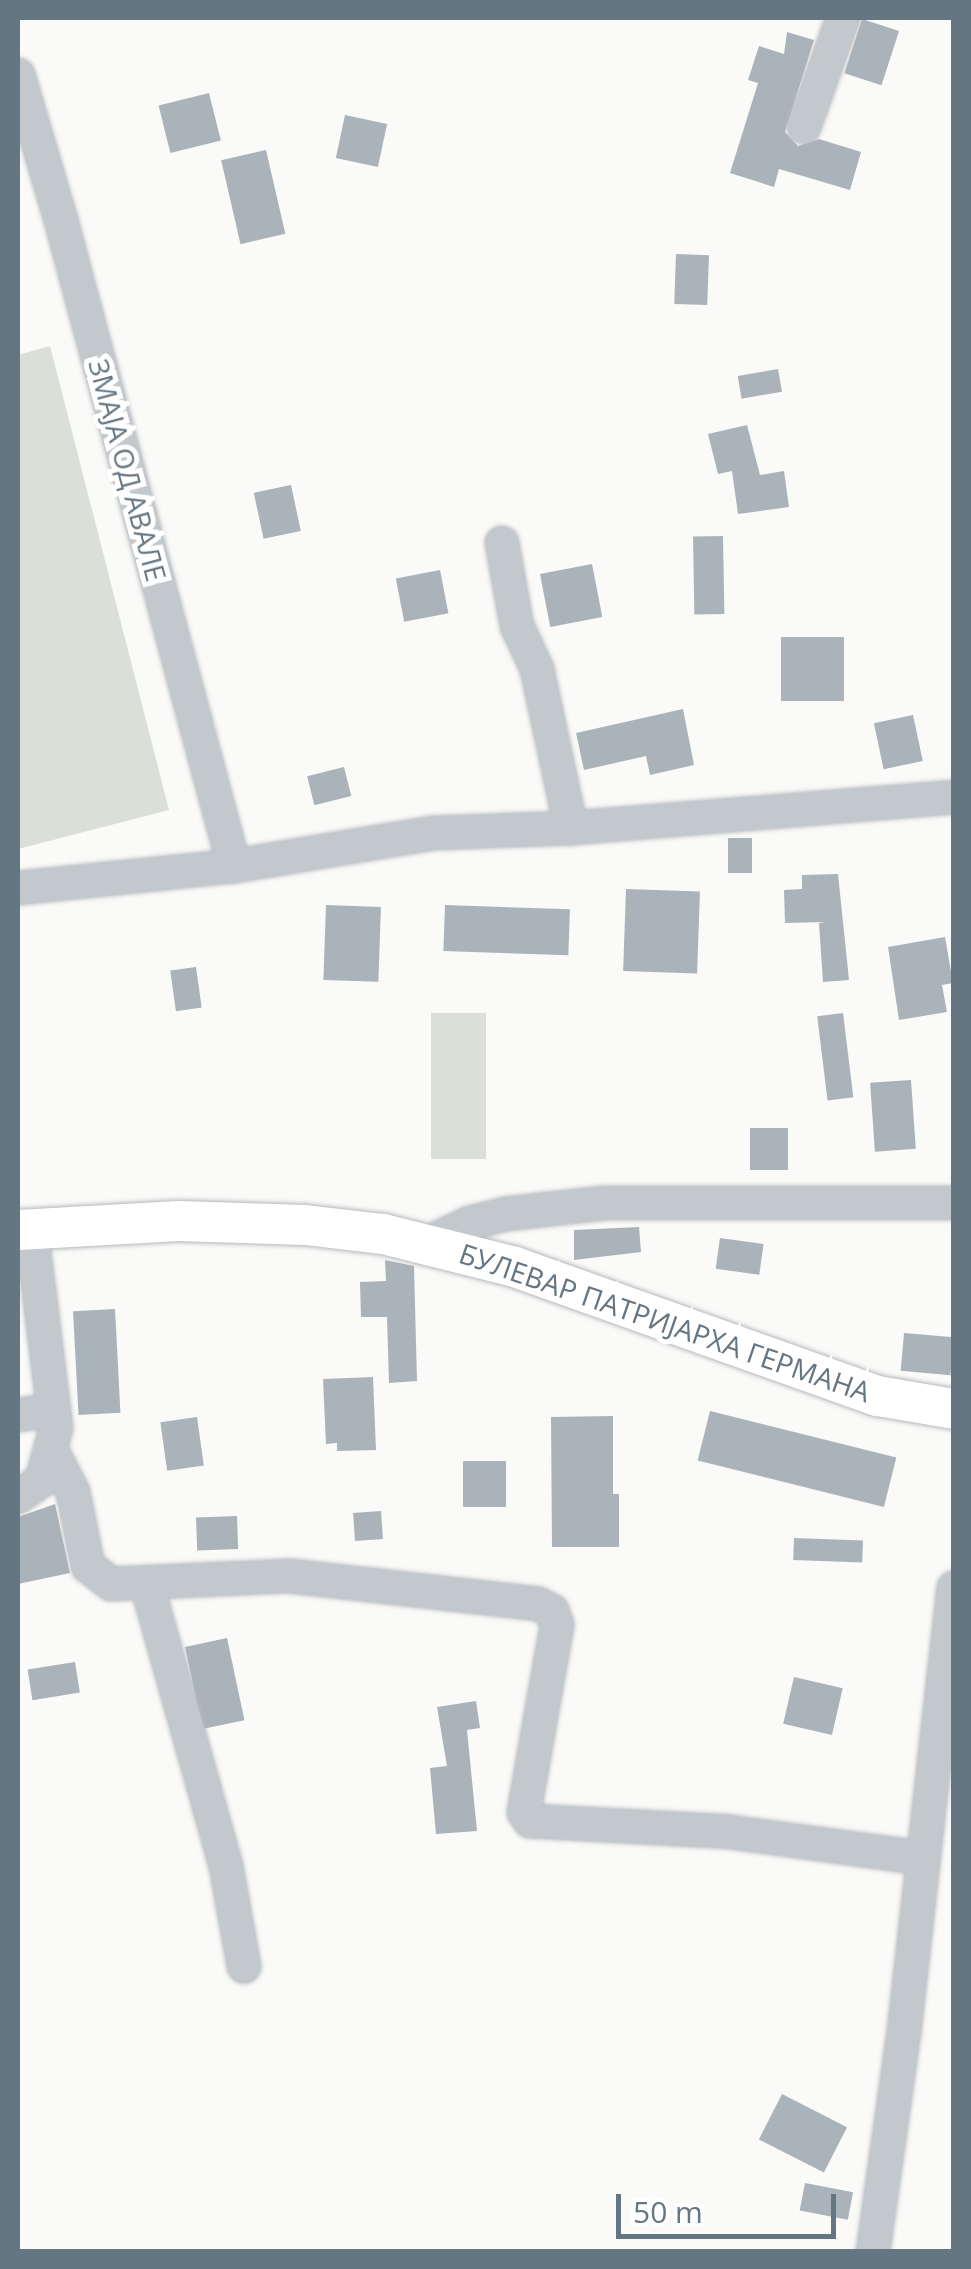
<!DOCTYPE html>
<html>
<head>
<meta charset="utf-8">
<style>
  body { margin:0 }
  #map { position:relative; width:971px; height:2269px; overflow:hidden; background:#fafaf8; font-family:"Open Sans",sans-serif }
  div>[style] { position:absolute }
  .green>* { inset:0; background:#dadfd7; transform-origin:0 0 }
  .building>* { inset:0; background:#aab3b9; transform-origin:0 0 }
  .roads { filter:drop-shadow(0 0 2px #b5babe) drop-shadow(0 0 2px #b5babe) }
  .minor>* { height:32px; margin:-16px; padding:0 16px; transform-origin:16px; border-radius:16px; background:#c3c8cc }
  .major>* { height:40px; margin:-20px; padding:0 20px; transform-origin:20px; border-radius:20px; background:#fff }
  span { translate:-50% -50%; white-space:nowrap; text-align:center; line-height:1.15; -webkit-text-stroke:10px #fff; paint-order:stroke }
  .street-label { font-size:28px; color:#657683 }
  .frame { position:absolute; inset:0; border:20px solid #657683; pointer-events:none }
  .scale { position:absolute; left:616px; top:2194px; width:220px; height:45px; box-sizing:border-box; border:5px solid #657683; border-top:0; padding-left:12px; font-size:30px; line-height:35px; white-space:nowrap; color:#657683; -webkit-text-stroke:8px #fff; paint-order:stroke }
</style>
</head>
<body>
<div id="map">
  <div class="green">
    <i style="clip-path:polygon(50px 346px,169px 810px,18px 849px,18px 355px)"></i>
    <i style="left:431px;top:1013px;width:55px;height:146px"></i>
  </div>
  <div class="building">
    <i style="left:862px;top:19px;width:39px;height:57px;rotate:18deg"></i>
    <i style="clip-path:polygon(787px 32px,814px 40px,785px 132px,798px 146px,819px 139px,861px 152px,850px 190px,779px 169px,774px 187px,730px 173px,758px 83px,748px 80px,759px 46px,784px 54px)"></i>
    <i style="left:209px;top:93px;width:49px;height:52px;rotate:76deg"></i>
    <i style="left:345px;top:115px;width:43px;height:44px;rotate:12deg"></i>
    <i style="left:266px;top:150px;width:86px;height:46px;rotate:77deg"></i>
    <i style="left:676px;top:254px;width:33px;height:50px;rotate:2deg"></i>
    <i style="left:778px;top:369px;width:23px;height:41px;rotate:80deg"></i>
    <i style="clip-path:polygon(747px 425px,760px 475px,784px 471px,789px 507px,738px 514px,732px 471px,718px 474px,708px 434px)"></i>
    <i style="left:291px;top:485px;width:47px;height:38px;rotate:78deg"></i>
    <i style="left:723px;top:536px;width:78px;height:30px;rotate:89deg"></i>
    <i style="left:592px;top:564px;width:54px;height:53px;rotate:79deg"></i>
    <i style="left:440px;top:570px;width:44px;height:45px;rotate:79deg"></i>
    <i style="left:844px;top:637px;width:64px;height:63px;rotate:90deg"></i>
    <i style="clip-path:polygon(683px 709px,694px 765px,650px 775px,646px 756px,584px 770px,576px 733px)"></i>
    <i style="left:913px;top:715px;width:47px;height:40px;rotate:78deg"></i>
    <i style="left:344px;top:767px;width:30px;height:38px;rotate:76deg"></i>
    <i style="left:752px;top:838px;width:35px;height:24px;rotate:90deg"></i>
    <i style="clip-path:polygon(838px 874px,849px 980px,823px 982px,819px 923px,826px 922px,785px 923px,784px 890px,802px 889px,802px 875px)"></i>
    <i style="left:626px;top:889px;width:74px;height:82px;rotate:2deg"></i>
    <i style="left:326px;top:905px;width:55px;height:75px;rotate:2deg"></i>
    <i style="left:445px;top:905px;width:125px;height:46px;rotate:2deg"></i>
    <i style="clip-path:polygon(945px 937px,953px 983px,942px 985px,947px 1012px,899px 1020px,888px 947px)"></i>
    <i style="left:196px;top:967px;width:41px;height:26px;rotate:82deg"></i>
    <i style="left:843px;top:1013px;width:85px;height:26px;rotate:83deg"></i>
    <i style="left:911px;top:1080px;width:69px;height:41px;rotate:86deg"></i>
    <i style="left:750px;top:1128px;width:38px;height:42px"></i>
    <i style="clip-path:polygon(639px 1227px,641px 1252px,574px 1260px,574px 1230px)"></i>
    <i style="left:720px;top:1238px;width:44px;height:31px;rotate:8deg"></i>
    <i style="clip-path:polygon(385px 1260px,414px 1266px,417px 1381px,389px 1383px,387px 1317px,361px 1317px,360px 1282px,386px 1281px)"></i>
    <i style="left:115px;top:1309px;width:104px;height:42px;rotate:87deg"></i>
    <i style="left:904px;top:1333px;width:50px;height:38px;rotate:5deg"></i>
    <i style="clip-path:polygon(373px 1377px,376px 1450px,337px 1451px,337px 1443px,326px 1444px,323px 1379px)"></i>
    <i style="left:710px;top:1411px;width:192px;height:51px;rotate:14deg"></i>
    <i style="clip-path:polygon(613px 1416px,613px 1494px,619px 1494px,619px 1547px,552px 1547px,551px 1417px)"></i>
    <i style="left:197px;top:1417px;width:49px;height:37px;rotate:82deg"></i>
    <i style="left:463px;top:1461px;width:43px;height:46px"></i>
    <i style="clip-path:polygon(55px 1504px,70px 1573px,18px 1584px,18px 1517px)"></i>
    <i style="left:381px;top:1511px;width:28px;height:28px;rotate:86deg"></i>
    <i style="left:237px;top:1516px;width:33px;height:41px;rotate:88deg"></i>
    <i style="left:794px;top:1538px;width:69px;height:22px;rotate:2deg"></i>
    <i style="left:227px;top:1638px;width:84px;height:43px;rotate:78deg"></i>
    <i style="left:75px;top:1662px;width:31px;height:48px;rotate:81deg"></i>
    <i style="left:794px;top:1677px;width:50px;height:48px;rotate:13deg"></i>
    <i style="clip-path:polygon(476px 1701px,480px 1728px,467px 1730px,477px 1831px,436px 1834px,430px 1768px,447px 1766px,437px 1707px)"></i>
    <i style="left:782px;top:2094px;width:73px;height:51px;rotate:27deg"></i>
    <i style="left:805px;top:2183px;width:49px;height:28px;rotate:11deg"></i>
  </div>
  <div class="roads">
    <div class="minor">
      <i style="left:18px;top:75px;width:155px;rotate:73.5deg"></i>
      <i style="left:62px;top:224px;width:665px;rotate:75deg"></i>
      <i style="left:804px;top:127px;width:116px;rotate:-70.3deg"></i>
      <i style="left:502px;top:543px;width:84px;rotate:79.8deg"></i>
      <i style="left:517px;top:626px;width:47px;rotate:65.1deg"></i>
      <i style="left:537px;top:669px;width:163px;rotate:77.9deg"></i>
      <i style="left:18px;top:888px;width:217px;rotate:-5.8deg"></i>
      <i style="left:234px;top:866px;width:203px;rotate:-9.4deg"></i>
      <i style="left:434px;top:833px;width:137px;rotate:-2.1deg"></i>
      <i style="left:571px;top:828px;width:384px;rotate:-4.6deg"></i>
      <i style="left:428px;top:1243px;width:47px;rotate:-25.5deg"></i>
      <i style="left:470px;top:1223px;width:36px;rotate:-14deg"></i>
      <i style="left:505px;top:1214px;width:100px;rotate:-6.3deg"></i>
      <i style="left:604px;top:1203px;width:350px"></i>
      <i style="left:18px;top:1415px;width:36px;rotate:-8deg"></i>
      <i style="left:52px;top:1451px;width:46px;rotate:62.9deg"></i>
      <i style="left:73px;top:1492px;width:76px;rotate:78.5deg"></i>
      <i style="left:88px;top:1566px;width:29px;rotate:38deg"></i>
      <i style="left:111px;top:1584px;width:179px;rotate:-2.6deg"></i>
      <i style="left:290px;top:1576px;width:250px;rotate:6.4deg"></i>
      <i style="left:538px;top:1604px;width:16px;rotate:27deg"></i>
      <i style="left:552px;top:1611px;width:15px;rotate:70deg"></i>
      <i style="left:557px;top:1625px;width:190px;rotate:100deg"></i>
      <i style="left:524px;top:1812px;width:11px;rotate:56deg"></i>
      <i style="left:530px;top:1821px;width:200px;rotate:3.1deg"></i>
      <i style="left:730px;top:1832px;width:195px;rotate:7.7deg"></i>
      <i style="left:18px;top:1497px;width:29px;rotate:-35deg"></i>
      <i style="left:42px;top:1480px;width:54px;rotate:-74.9deg"></i>
      <i style="left:56px;top:1428px;width:202px;rotate:-97.1deg"></i>
      <i style="left:147px;top:1585px;width:292px;rotate:74.3deg"></i>
      <i style="left:226px;top:1866px;width:102px;rotate:79.8deg"></i>
      <i style="left:873px;top:2252px;width:222px;rotate:-82deg"></i>
      <i style="left:904px;top:2032px;width:447px;rotate:-83.6deg"></i>
    </div>
    <div class="major">
      <i style="left:18px;top:1230px;width:161px;rotate:-3.2deg"></i>
      <i style="left:179px;top:1221px;width:126px;rotate:1.8deg"></i>
      <i style="left:305px;top:1225px;width:79px;rotate:6.6deg"></i>
      <i style="left:383px;top:1234px;width:136px;rotate:14deg"></i>
      <i style="left:515px;top:1267px;width:385px;rotate:19.6deg"></i>
      <i style="left:878px;top:1396px;width:77px;rotate:9.7deg"></i>
    </div>
  </div>
  <div class="street-label">
    <span style="left:128px;top:470px;rotate:75deg">ЗМАЈА ОД АВАЛЕ</span>
    <span style="left:665px;top:1322px;rotate:19deg">БУЛЕВАР ПАТРИЈАРХА ГЕРМАНА</span>
  </div>
  <div class="frame"></div>
  <div class="scale">50 m</div>
</div>
</body>
</html>
